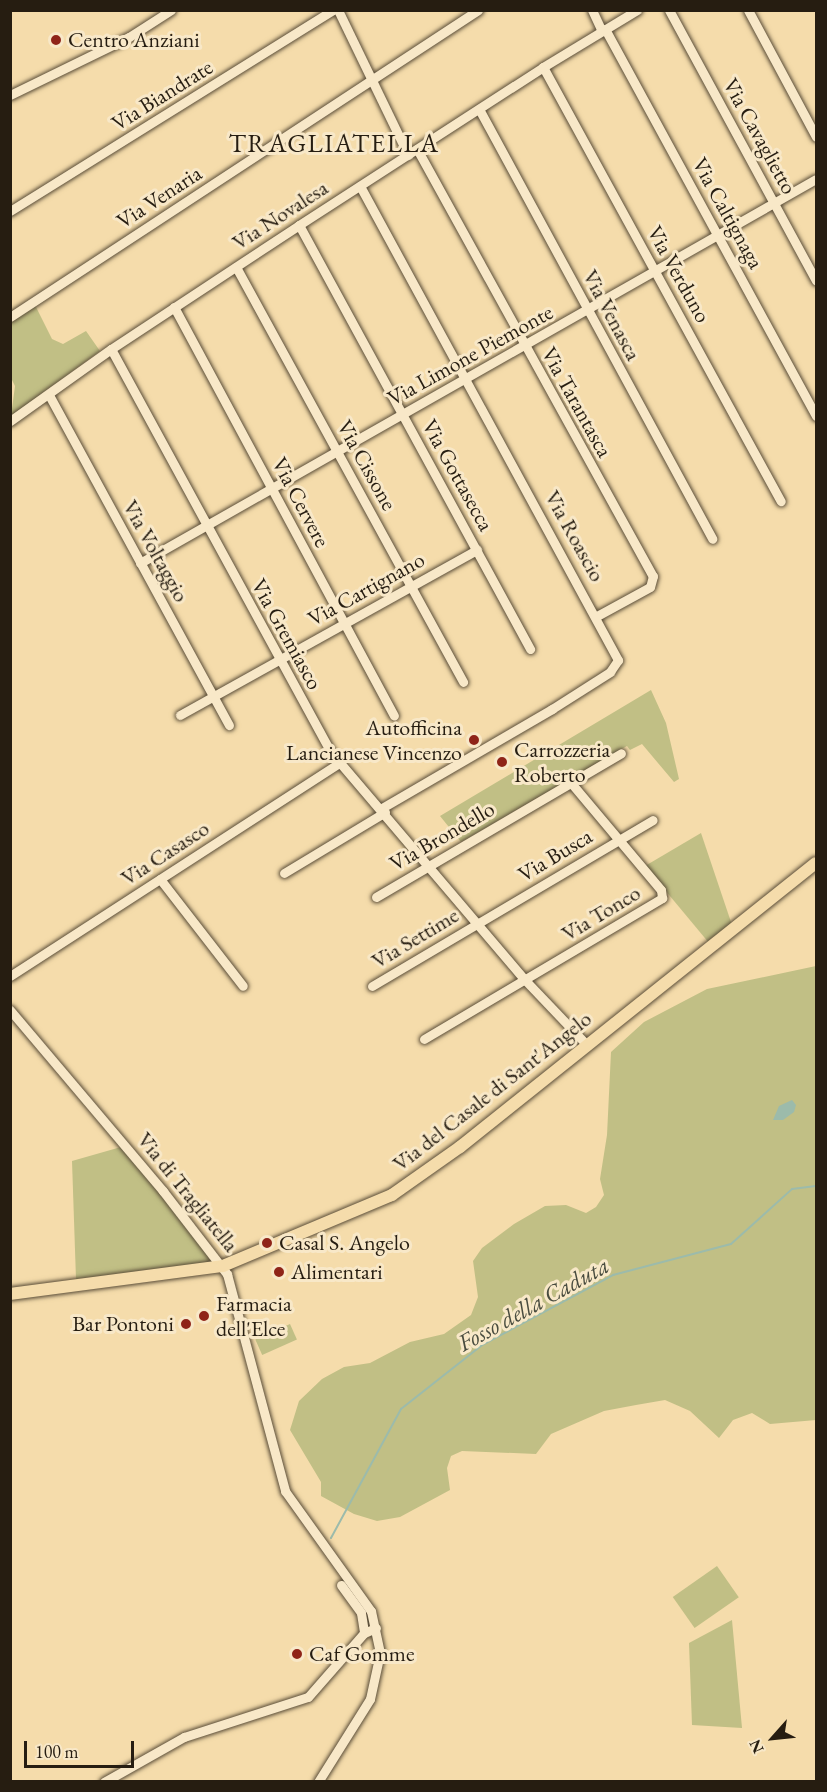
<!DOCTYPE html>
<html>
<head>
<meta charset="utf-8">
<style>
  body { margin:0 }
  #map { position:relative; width:827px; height:1792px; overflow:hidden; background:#f5dcab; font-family:"EB Garamond",serif }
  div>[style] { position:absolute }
  .green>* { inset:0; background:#c1bf85; transform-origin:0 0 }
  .water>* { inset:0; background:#9cbbab }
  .stream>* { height:2px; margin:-1px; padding:0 1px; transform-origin:1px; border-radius:1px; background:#9cbbab }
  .roads { filter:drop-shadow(0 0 2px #5a4d38) drop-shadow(0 0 2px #5a4d38) }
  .minor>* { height:9px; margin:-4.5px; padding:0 4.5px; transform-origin:4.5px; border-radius:4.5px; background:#f8e8c8 }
  .major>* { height:12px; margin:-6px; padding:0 6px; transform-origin:6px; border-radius:6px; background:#f5dcab }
  .dots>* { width:16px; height:16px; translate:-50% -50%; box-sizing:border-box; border:3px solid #f8e8c8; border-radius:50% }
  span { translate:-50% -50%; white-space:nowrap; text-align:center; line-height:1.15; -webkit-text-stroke:6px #f8e8c8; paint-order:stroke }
  .poi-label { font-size:22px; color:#261d11 }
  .left { translate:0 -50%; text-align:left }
  .right { translate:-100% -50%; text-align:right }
  .street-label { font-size:22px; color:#261d11 }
  .water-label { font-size:24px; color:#494c3f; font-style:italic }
  .quarter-label { font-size:26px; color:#261d11; letter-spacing:1.5px }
  .frame { position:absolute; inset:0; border:12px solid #261d11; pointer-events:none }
  .north { position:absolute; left:743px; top:1708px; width:60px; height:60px; -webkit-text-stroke:4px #f8e8c8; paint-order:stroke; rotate:243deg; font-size:16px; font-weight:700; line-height:24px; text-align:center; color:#261d11 }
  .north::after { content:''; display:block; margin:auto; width:21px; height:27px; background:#261d11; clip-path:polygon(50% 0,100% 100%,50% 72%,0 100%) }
  .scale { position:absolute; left:24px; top:1741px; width:110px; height:27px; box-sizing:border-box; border:3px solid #261d11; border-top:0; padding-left:8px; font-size:18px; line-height:21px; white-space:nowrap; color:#261d11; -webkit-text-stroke:4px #f8e8c8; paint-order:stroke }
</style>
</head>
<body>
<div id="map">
  <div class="green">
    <i style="clip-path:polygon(35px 305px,52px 339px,63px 344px,86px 331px,100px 351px,11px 416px,15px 386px,11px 378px,11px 322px)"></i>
    <i style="clip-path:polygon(651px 690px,666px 723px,679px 779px,674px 782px,642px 744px,630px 750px,627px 746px,461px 842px,440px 816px)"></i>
    <i style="clip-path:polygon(701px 833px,732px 925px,709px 943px,645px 866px)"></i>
    <i style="clip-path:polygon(816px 966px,816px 1420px,770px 1424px,752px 1413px,733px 1420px,719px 1438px,690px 1411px,665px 1400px,636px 1405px,604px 1411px,551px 1434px,536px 1454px,462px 1451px,451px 1456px,447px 1468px,450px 1490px,400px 1517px,377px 1521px,354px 1514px,321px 1496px,321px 1482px,290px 1430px,299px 1401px,322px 1379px,344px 1367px,370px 1363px,410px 1342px,444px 1334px,471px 1315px,478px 1297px,473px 1261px,482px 1248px,514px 1224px,545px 1206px,566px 1205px,586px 1213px,596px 1207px,604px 1195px,600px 1179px,607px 1135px,611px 1052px,644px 1022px,707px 989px)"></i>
    <i style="clip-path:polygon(121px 1147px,209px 1253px,211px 1262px,148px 1273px,76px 1279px,72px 1161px)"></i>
    <i style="left:290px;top:1324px;width:17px;height:38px;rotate:66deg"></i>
    <i style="left:717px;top:1566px;width:38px;height:54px;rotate:55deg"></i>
    <i style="clip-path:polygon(732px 1620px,742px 1728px,692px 1725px,689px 1643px)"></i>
  </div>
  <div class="water">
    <i style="clip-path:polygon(792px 1100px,796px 1105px,794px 1112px,783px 1120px,773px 1120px,779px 1106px)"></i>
  </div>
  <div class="stream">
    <i style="left:331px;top:1538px;width:147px;rotate:-61.5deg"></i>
    <i style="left:401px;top:1409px;width:103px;rotate:-38.3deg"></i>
    <i style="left:482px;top:1345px;width:149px;rotate:-28.1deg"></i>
    <i style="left:613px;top:1275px;width:122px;rotate:-14.7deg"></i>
    <i style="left:731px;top:1244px;width:82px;rotate:-42deg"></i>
    <i style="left:792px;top:1189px;width:24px;rotate:-7deg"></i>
  </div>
  <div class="roads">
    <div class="minor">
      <i style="left:338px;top:10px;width:161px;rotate:64.2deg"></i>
      <i style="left:592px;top:10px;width:23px;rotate:65deg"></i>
      <i style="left:669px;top:10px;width:308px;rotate:61.5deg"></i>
      <i style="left:748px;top:10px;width:144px;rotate:61.8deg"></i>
      <i style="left:605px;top:29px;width:441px;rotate:61.4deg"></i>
      <i style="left:543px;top:67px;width:495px;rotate:61.3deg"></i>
      <i style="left:10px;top:95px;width:132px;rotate:-26deg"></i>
      <i style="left:129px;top:37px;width:50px;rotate:-32.7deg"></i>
      <i style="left:479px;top:109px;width:489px;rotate:61.5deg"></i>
      <i style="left:417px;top:149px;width:488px;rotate:61.1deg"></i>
      <i style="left:653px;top:576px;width:11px;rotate:105deg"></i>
      <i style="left:650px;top:587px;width:60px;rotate:151.3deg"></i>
      <i style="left:360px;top:186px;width:540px;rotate:61.44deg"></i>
      <i style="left:618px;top:660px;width:14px;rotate:124deg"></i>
      <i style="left:610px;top:672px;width:69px;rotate:147.5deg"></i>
      <i style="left:552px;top:709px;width:197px;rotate:149.8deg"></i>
      <i style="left:10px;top:211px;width:380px;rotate:-31.9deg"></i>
      <i style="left:299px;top:225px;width:483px;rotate:61.4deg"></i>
      <i style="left:236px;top:267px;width:473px;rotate:61.3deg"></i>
      <i style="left:174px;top:307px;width:464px;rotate:61.7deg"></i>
      <i style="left:10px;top:317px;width:560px;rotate:-33.26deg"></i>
      <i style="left:111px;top:349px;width:458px;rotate:61.4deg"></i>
      <i style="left:330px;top:751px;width:301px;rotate:49.6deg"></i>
      <i style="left:525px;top:980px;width:90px;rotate:46.4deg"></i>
      <i style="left:49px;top:395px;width:376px;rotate:61.4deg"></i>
      <i style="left:10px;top:421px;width:124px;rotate:-35.5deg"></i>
      <i style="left:111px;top:349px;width:225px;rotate:-33.4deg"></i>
      <i style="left:299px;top:225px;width:291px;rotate:-32.9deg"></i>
      <i style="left:543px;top:67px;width:110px;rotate:-31.2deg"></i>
      <i style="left:140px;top:563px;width:777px;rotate:-29.6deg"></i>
      <i style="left:180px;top:715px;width:340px;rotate:-29.1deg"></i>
      <i style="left:284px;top:873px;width:118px;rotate:-31.1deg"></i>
      <i style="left:160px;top:879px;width:135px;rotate:52.2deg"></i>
      <i style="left:376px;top:897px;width:284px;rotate:-30.4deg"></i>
      <i style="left:10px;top:976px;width:392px;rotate:-32.9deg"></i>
      <i style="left:372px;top:986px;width:326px;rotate:-30.6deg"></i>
      <i style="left:10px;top:1010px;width:237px;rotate:49.8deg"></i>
      <i style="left:163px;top:1191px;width:105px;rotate:52.4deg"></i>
      <i style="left:227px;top:1274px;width:225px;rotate:75deg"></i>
      <i style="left:285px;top:1491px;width:148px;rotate:54.4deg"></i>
      <i style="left:371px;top:1611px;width:43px;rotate:77.9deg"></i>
      <i style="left:380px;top:1653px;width:47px;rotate:102.3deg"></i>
      <i style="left:370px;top:1699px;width:98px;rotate:122.1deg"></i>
      <i style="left:424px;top:1039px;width:277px;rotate:-30.6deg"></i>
      <i style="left:662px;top:898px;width:8px;rotate:-97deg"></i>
      <i style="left:661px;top:890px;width:138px;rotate:-130deg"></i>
      <i style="left:341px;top:1585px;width:34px;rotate:54deg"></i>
      <i style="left:361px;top:1613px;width:20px;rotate:81deg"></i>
      <i style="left:104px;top:1782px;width:92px;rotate:-29.4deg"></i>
      <i style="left:184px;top:1737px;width:130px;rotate:-17.9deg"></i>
      <i style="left:308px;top:1697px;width:85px;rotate:-48.8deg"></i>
      <i style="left:364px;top:1633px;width:13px;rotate:-23deg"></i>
    </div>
    <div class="major">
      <i style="left:10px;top:1294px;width:215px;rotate:-7.5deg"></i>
      <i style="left:223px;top:1266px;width:183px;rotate:-22.8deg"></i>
      <i style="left:392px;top:1195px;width:83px;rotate:-35.2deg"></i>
      <i style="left:460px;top:1147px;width:455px;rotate:-38.6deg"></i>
    </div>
  </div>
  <div class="dots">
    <i style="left:56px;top:40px;background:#8f2418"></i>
    <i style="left:474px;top:740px;background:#8f2418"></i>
    <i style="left:502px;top:762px;background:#8f2418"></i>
    <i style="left:267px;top:1243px;background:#8f2418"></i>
    <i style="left:279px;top:1272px;background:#8f2418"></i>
    <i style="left:204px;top:1316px;background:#8f2418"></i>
    <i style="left:186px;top:1324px;background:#8f2418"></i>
    <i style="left:297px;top:1654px;background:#8f2418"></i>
  </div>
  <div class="poi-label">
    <span class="left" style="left:68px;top:40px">Centro Anziani</span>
    <span class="right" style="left:462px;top:740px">Autofficina<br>Lancianese Vincenzo</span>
    <span class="left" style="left:514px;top:762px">Carrozzeria<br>Roberto</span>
    <span class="left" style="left:279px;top:1243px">Casal S. Angelo</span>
    <span class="left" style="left:291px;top:1272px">Alimentari</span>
    <span class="left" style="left:216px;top:1316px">Farmacia<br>dell'Elce</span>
    <span class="right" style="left:174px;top:1324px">Bar Pontoni</span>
    <span class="left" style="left:309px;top:1654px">Caf Gomme</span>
  </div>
  <div class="street-label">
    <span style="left:162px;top:95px;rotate:-32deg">Via Biandrate</span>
    <span style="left:760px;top:136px;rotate:61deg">Via Cavaglietto</span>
    <span style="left:159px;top:197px;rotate:-33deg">Via Venaria</span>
    <span style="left:728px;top:213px;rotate:61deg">Via Caltignaga</span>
    <span style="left:280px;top:215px;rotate:-33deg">Via Novalesa</span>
    <span style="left:679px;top:274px;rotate:61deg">Via Verduno</span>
    <span style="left:612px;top:315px;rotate:62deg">Via Venasca</span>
    <span style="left:470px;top:355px;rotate:-29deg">Via Limone Piemonte</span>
    <span style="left:577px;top:402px;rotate:61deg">Via Tarantasca</span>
    <span style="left:367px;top:465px;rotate:61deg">Via Cissone</span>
    <span style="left:458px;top:475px;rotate:61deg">Via Gottasecca</span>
    <span style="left:301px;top:502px;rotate:62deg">Via Cervere</span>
    <span style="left:575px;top:536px;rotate:61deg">Via Roascio</span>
    <span style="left:156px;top:551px;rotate:61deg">Via Voltaggio</span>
    <span style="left:366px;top:589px;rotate:-29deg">Via Cartignano</span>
    <span style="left:287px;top:634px;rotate:61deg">Via Gremiasco</span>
    <span style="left:442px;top:836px;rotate:-30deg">Via Brondello</span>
    <span style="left:165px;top:853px;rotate:-33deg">Via Casasco</span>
    <span style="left:555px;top:855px;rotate:-31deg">Via Busca</span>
    <span style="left:601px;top:913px;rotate:-31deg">Via Tonco</span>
    <span style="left:415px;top:938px;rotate:-31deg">Via Settime</span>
    <span style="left:492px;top:1091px;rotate:-38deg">Via del Casale di Sant'Angelo</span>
    <span style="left:188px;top:1192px;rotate:51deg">Via di Tragliatella</span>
  </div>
  <div class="water-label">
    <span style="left:533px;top:1304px;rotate:-29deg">Fosso della Caduta</span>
  </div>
  <div class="quarter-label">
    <span style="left:334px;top:144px">TRAGLIATELLA</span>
  </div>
  <div class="frame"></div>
  <div class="north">N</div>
  <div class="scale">100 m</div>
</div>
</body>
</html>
